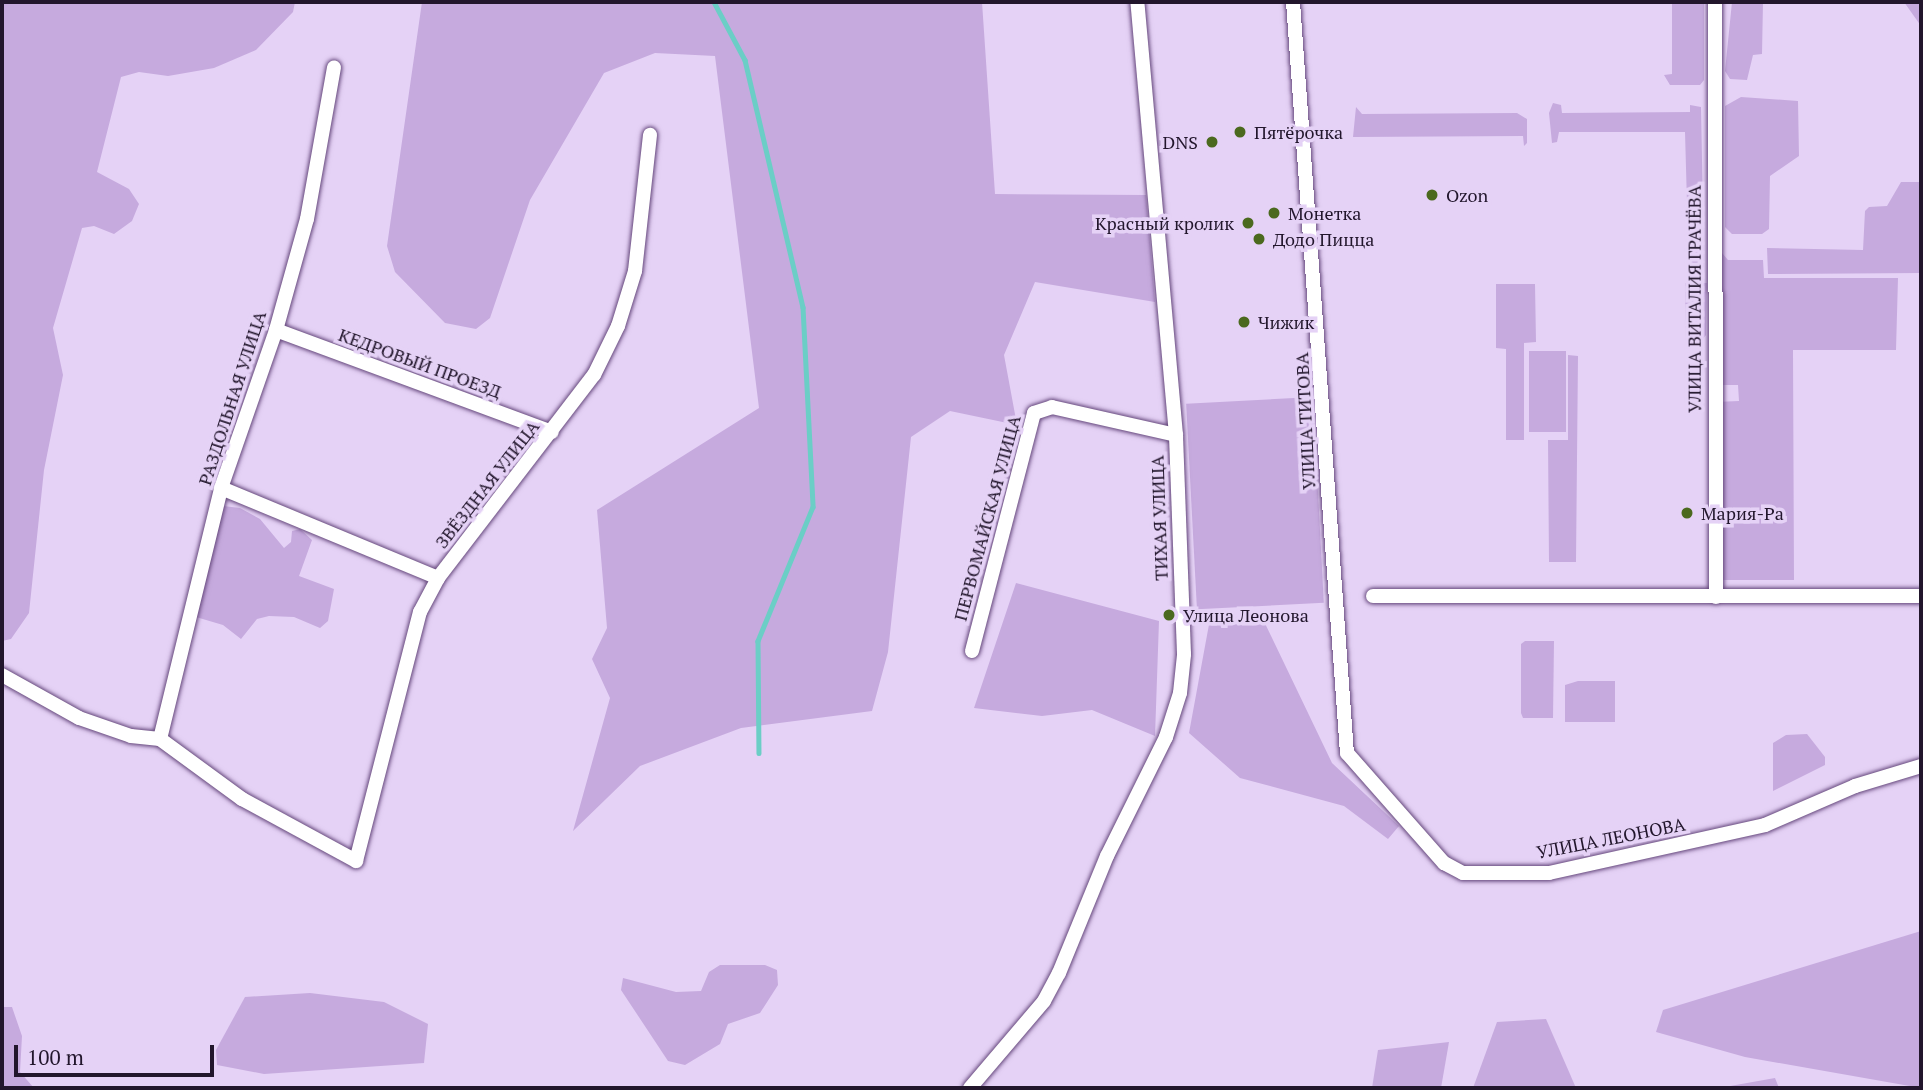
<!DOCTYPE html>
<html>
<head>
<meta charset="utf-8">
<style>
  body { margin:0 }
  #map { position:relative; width:1923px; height:1090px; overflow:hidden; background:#e5d2f6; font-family:"PT Serif",serif }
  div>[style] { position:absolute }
  .green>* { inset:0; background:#c6aade; transform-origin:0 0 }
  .stream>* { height:4.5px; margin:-2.25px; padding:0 2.25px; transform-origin:2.25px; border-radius:2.25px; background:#6bcec6 }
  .roads { filter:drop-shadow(0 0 2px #65477c) drop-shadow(0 0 2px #65477c) }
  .minor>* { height:14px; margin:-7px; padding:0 7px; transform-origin:7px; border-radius:7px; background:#fff }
  .dots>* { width:19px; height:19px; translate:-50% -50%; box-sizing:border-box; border:4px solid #e5d2f6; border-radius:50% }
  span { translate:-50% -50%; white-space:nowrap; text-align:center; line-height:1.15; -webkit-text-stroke:7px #e5d2f6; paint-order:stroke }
  .poi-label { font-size:18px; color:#22162c }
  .left { translate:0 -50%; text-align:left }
  .right { translate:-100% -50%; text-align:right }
  .street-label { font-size:18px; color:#22162c }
  .frame { position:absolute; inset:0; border:4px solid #22162c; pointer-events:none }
  .scale { position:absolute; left:14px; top:1045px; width:200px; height:32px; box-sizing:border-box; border:4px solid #22162c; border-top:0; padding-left:9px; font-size:21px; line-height:24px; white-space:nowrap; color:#22162c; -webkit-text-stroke:5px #e5d2f6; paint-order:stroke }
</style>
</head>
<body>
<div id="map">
  <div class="green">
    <i style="clip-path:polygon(2px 2px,295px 2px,293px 12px,256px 50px,214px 68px,168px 76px,139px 72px,121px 77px,97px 172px,129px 189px,139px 204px,132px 221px,114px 234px,94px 226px,82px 228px,53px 328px,63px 375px,44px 470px,29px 613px,11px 639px,2px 641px)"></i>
    <i style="clip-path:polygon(422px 2px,982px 2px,995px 194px,1146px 195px,1155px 302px,1035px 282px,1004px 355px,1017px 425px,950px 411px,911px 437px,888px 652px,872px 711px,741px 728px,640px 766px,573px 831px,610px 698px,592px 659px,607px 628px,597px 510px,759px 408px,715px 56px,655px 53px,604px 73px,530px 200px,490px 318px,476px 329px,445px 323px,395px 272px,387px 246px)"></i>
    <i style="clip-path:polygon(1672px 2px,1704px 2px,1704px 80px,1700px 85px,1670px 85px,1664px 75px,1672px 74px)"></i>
    <i style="clip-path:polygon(1732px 2px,1763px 2px,1762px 54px,1753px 55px,1747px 80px,1730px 79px,1725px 71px)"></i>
    <i style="clip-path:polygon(1904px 2px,1921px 2px,1921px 27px,1921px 26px)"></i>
    <i style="clip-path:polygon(1741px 97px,1798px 101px,1799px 156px,1770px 176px,1769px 229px,1762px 234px,1732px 234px,1725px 227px,1725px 106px)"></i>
    <i style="clip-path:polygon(1553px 103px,1561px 105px,1562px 113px,1690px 112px,1690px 105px,1701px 107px,1704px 267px,1689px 275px,1685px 132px,1559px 132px,1557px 142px,1552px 143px,1549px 113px)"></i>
    <i style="clip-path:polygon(1356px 107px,1362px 114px,1517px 113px,1527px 119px,1527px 143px,1524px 146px,1523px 136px,1353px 137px)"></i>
    <i style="clip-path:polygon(1901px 182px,1921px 182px,1921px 273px,1768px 274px,1767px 248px,1863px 250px,1865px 211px,1869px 207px,1887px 206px)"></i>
    <i style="clip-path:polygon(1722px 253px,1728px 260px,1763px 260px,1764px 278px,1898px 278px,1896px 350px,1793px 350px,1794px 580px,1719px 580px,1716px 402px,1739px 401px,1738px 385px,1718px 385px)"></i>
    <i style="clip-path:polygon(1685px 283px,1707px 283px,1706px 335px,1699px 344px,1686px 345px)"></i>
    <i style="clip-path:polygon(1496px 284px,1535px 284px,1536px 342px,1524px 343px,1524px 440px,1506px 440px,1506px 349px,1496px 348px)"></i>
    <i style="left:1529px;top:351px;width:37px;height:81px"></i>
    <i style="clip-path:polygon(1568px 355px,1578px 356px,1576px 562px,1549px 562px,1548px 440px,1568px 440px)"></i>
    <i style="left:1313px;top:397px;width:206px;height:127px;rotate:87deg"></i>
    <i style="clip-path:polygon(223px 506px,240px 508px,260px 519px,284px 548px,291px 542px,292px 531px,300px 529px,312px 540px,299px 576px,334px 589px,328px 621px,320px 628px,294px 617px,269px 616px,257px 619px,241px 639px,223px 625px,196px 617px)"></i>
    <i style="clip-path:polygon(1016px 583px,1159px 621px,1155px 736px,1092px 710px,1042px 716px,974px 708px)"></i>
    <i style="clip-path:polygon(1261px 615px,1332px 763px,1399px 826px,1388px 839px,1344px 806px,1240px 778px,1189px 733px,1210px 619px)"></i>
    <i style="clip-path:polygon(1525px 641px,1554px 641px,1553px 718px,1523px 718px,1521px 713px,1521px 644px)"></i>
    <i style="clip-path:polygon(1578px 681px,1615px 681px,1615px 722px,1565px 722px,1565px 685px)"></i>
    <i style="clip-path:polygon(1807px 734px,1825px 757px,1825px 765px,1773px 791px,1773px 743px,1786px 735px)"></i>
    <i style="clip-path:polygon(1921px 931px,1921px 1088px,1745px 1057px,1656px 1032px,1663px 1010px)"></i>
    <i style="clip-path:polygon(720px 965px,765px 965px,777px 970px,778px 985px,760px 1013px,728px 1024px,720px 1044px,685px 1065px,668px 1061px,621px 990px,623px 978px,676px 992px,701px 991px,709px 972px)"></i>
    <i style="clip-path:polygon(310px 993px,384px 1002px,428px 1024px,424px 1063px,264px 1074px,217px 1065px,216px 1050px,245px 997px)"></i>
    <i style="clip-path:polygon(2px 1007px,12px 1007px,22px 1036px,20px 1072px,34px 1088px,2px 1088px)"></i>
    <i style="clip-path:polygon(1546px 1019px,1576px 1088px,1473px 1088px,1497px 1022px)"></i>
    <i style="clip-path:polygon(1449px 1042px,1441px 1088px,1372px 1088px,1378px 1050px)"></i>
    <i style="clip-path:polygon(1775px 1078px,1779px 1088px,1719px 1088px)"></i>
  </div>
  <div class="stream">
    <i style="left:714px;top:2px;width:66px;rotate:61.9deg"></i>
    <i style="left:745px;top:60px;width:254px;rotate:76.8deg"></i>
    <i style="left:803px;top:307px;width:200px;rotate:87.1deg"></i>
    <i style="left:813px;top:507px;width:145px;rotate:112.3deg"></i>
    <i style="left:758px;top:641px;width:112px;rotate:89.5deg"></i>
  </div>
  <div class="roads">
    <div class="minor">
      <i style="left:1293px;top:2px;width:753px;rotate:85.89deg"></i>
      <i style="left:1347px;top:753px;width:147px;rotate:48.6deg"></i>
      <i style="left:1444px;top:863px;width:21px;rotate:28deg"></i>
      <i style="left:1463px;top:873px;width:86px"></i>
      <i style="left:1549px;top:873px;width:221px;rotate:-12.5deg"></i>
      <i style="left:1765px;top:825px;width:98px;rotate:-23.4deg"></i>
      <i style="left:1855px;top:786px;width:69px;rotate:-16.9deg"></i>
      <i style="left:1715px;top:2px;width:595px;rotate:89.9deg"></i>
      <i style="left:276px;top:330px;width:294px;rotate:20.3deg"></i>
      <i style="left:221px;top:488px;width:235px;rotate:22.5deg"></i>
      <i style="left:1373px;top:596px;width:548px"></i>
      <i style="left:972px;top:651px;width:246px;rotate:-75.4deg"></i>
      <i style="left:1034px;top:413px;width:19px;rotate:-18deg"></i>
      <i style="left:1052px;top:407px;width:127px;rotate:12.7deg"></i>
      <i style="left:2px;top:675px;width:88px;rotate:29.2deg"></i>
      <i style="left:79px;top:718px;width:55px;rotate:19.1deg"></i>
      <i style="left:131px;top:736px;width:29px;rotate:6deg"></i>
      <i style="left:160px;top:739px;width:102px;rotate:36.2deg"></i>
      <i style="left:242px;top:799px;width:130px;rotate:28.5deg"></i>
      <i style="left:356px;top:861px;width:257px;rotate:-75.6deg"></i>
      <i style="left:420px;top:612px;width:38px;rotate:-62deg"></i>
      <i style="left:438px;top:578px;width:256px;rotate:-52.5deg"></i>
      <i style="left:594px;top:375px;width:55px;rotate:-63.9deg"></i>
      <i style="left:618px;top:326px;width:58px;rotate:-72.8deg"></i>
      <i style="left:635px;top:271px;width:137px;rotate:-83.7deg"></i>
      <i style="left:160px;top:739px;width:258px;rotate:-76.3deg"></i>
      <i style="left:221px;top:488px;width:167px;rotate:-70.8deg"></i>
      <i style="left:276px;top:330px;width:115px;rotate:-74.4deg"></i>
      <i style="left:307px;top:219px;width:154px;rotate:-79.9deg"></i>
      <i style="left:970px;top:1088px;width:114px;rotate:-49.6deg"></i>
      <i style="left:1044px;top:1001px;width:32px;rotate:-62deg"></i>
      <i style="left:1059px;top:973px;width:126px;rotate:-67.7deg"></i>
      <i style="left:1107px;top:856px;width:133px;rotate:-63.6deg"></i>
      <i style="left:1166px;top:737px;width:46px;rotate:-72.3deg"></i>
      <i style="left:1180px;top:693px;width:39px;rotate:-84deg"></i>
      <i style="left:1184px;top:654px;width:219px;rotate:-92.1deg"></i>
      <i style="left:1176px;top:435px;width:435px;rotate:-95.1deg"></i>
    </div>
  </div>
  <div class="dots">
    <i style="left:1240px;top:132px;background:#4b691e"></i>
    <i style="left:1212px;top:142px;background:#4b691e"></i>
    <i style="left:1432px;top:195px;background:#4b691e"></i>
    <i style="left:1274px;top:213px;background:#4b691e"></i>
    <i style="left:1248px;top:223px;background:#4b691e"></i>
    <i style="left:1259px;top:239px;background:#4b691e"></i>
    <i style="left:1244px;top:322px;background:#4b691e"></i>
    <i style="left:1687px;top:513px;background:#4b691e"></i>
    <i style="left:1169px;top:615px;background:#4b691e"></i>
  </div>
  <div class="poi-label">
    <span class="left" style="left:1254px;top:132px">Пятёрочка</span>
    <span class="right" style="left:1198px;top:142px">DNS</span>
    <span class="left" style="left:1446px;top:195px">Ozon</span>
    <span class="left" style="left:1288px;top:213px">Монетка</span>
    <span class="right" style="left:1234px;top:223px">Красный кролик</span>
    <span class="left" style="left:1273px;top:239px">Додо Пицца</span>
    <span class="left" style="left:1258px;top:322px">Чижик</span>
    <span class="left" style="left:1701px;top:513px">Мария-Ра</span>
    <span class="left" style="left:1183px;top:615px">Улица Леонова</span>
  </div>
  <div class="street-label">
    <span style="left:1694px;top:299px;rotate:-90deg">УЛИЦА ВИТАЛИЯ ГРАЧЁВА</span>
    <span style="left:420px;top:363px;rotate:20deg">КЕДРОВЫЙ ПРОЕЗД</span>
    <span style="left:232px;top:398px;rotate:-72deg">РАЗДОЛЬНАЯ УЛИЦА</span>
    <span style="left:1305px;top:421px;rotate:-93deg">УЛИЦА ТИТОВА</span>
    <span style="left:487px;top:484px;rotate:-52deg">ЗВЁЗДНАЯ УЛИЦА</span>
    <span style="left:987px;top:518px;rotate:-75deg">ПЕРВОМАЙСКАЯ УЛИЦА</span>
    <span style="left:1159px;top:518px;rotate:-92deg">ТИХАЯ УЛИЦА</span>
    <span style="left:1611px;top:838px;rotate:-11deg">УЛИЦА ЛЕОНОВА</span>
  </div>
  <div class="frame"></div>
  <div class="scale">100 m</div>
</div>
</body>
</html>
